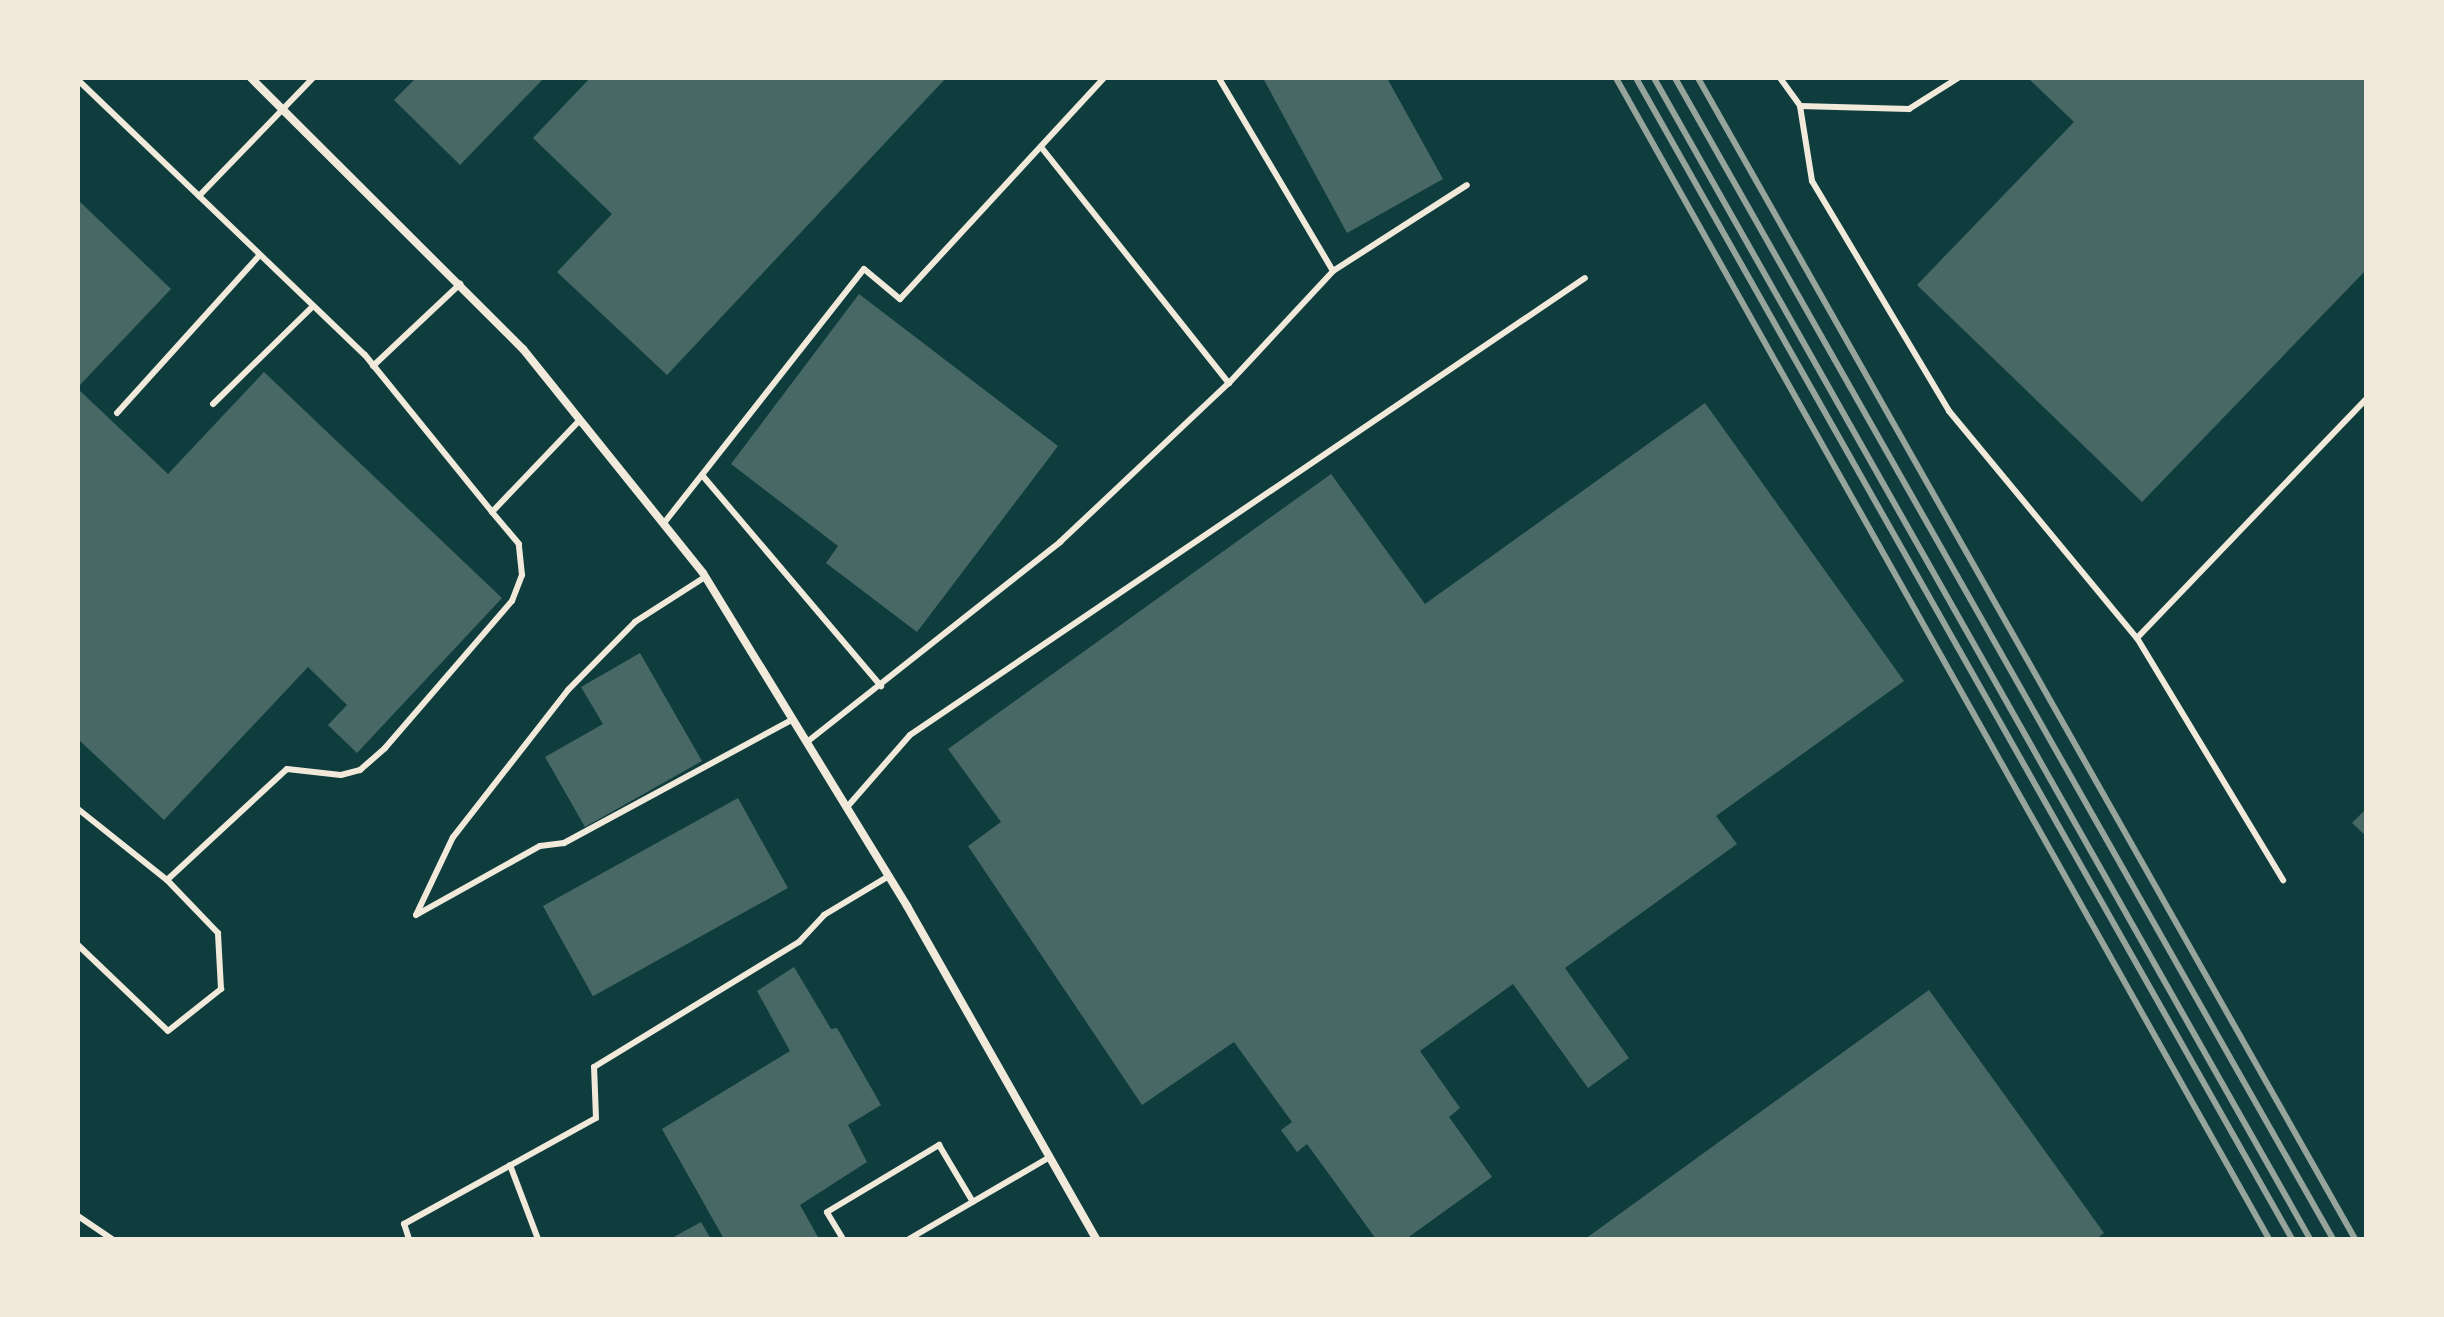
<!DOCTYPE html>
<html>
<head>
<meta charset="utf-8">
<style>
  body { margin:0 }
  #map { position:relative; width:2444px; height:1317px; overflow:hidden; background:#0f3d3e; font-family:"Roboto Condensed",sans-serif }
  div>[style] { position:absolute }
  .building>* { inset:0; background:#486865; transform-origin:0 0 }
  .service>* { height:6px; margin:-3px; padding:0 3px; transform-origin:3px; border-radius:3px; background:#f1e9da }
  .minor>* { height:8px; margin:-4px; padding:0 4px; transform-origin:4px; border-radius:4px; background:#f1e9da }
  .rail>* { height:6px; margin:-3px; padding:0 3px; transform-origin:3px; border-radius:3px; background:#97a49c }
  span { translate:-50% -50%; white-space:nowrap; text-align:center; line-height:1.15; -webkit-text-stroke:7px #f1e9da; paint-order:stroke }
  .frame { position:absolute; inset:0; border:80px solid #f1e9da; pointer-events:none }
</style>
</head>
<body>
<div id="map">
  <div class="building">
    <i style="clip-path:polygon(416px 78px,544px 78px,460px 165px,394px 100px)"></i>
    <i style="clip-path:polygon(590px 78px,946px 78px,667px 375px,557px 272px,612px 214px,533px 138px)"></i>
    <i style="clip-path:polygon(1263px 78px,1387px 78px,1443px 179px,1347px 233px)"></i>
    <i style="clip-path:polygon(2028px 78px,2366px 78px,2366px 270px,2142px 502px,1917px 285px,2074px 122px)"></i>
    <i style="clip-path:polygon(78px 200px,171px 289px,78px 387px)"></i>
    <i style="clip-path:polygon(859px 294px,1058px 446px,917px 632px,826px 563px,838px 546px,731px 464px)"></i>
    <i style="clip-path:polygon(264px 372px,502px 598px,357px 753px,328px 725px,347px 705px,308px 667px,164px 820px,78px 739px,78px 389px,168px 474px)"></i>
    <i style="clip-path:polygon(1705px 403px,1904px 681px,1716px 816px,1737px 844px,1565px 968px,1629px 1058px,1588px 1088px,1513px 984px,1420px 1051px,1460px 1108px,1449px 1117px,1492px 1177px,1406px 1239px,1376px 1239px,1307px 1144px,1297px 1152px,1281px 1130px,1292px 1122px,1234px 1042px,1142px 1105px,968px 846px,1001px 822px,948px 749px,1331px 474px,1425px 604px)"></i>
    <i style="clip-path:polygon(640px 653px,702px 761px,585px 827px,545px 757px,603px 724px,581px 687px)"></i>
    <i style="left:738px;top:798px;width:103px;height:223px;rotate:61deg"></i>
    <i style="clip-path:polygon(2366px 809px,2366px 836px,2352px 823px)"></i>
    <i style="clip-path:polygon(794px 967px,831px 1029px,837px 1028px,881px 1105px,848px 1125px,867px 1162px,800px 1205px,819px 1239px,724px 1239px,662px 1129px,790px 1051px,757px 991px)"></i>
    <i style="clip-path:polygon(1929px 990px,2104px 1233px,2096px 1239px,1585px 1239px)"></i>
    <i style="clip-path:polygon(701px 1222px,711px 1239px,670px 1239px)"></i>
  </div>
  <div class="service">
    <i style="left:1780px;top:78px;width:34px;rotate:54deg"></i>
    <i style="left:1800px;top:106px;width:109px;rotate:1.6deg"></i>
    <i style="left:1909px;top:109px;width:58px;rotate:-32.3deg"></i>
    <i style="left:78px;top:80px;width:397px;rotate:43.8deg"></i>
    <i style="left:365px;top:355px;width:202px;rotate:51deg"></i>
    <i style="left:492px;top:512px;width:127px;rotate:-46.3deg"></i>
    <i style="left:1800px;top:106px;width:76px;rotate:80.9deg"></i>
    <i style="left:1812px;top:181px;width:268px;rotate:59.2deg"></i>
    <i style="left:1949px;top:411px;width:295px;rotate:50.4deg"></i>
    <i style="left:2137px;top:638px;width:331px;rotate:-46.2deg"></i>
    <i style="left:1041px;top:147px;width:302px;rotate:51.5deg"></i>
    <i style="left:199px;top:196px;width:164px;rotate:-46deg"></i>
    <i style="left:1333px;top:271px;width:159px;rotate:-32.7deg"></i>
    <i style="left:373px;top:366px;width:120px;rotate:-43.3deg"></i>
    <i style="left:213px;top:404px;width:140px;rotate:-44.4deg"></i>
    <i style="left:117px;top:413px;width:213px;rotate:-47.9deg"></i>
    <i style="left:702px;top:475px;width:277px;rotate:49.7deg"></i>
    <i style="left:664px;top:523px;width:323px;rotate:-51.8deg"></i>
    <i style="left:864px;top:269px;width:47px;rotate:39.8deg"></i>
    <i style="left:900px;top:299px;width:301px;rotate:-47.3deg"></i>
    <i style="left:705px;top:577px;width:83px;rotate:147.3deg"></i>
    <i style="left:635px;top:622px;width:95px;rotate:134.6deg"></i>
    <i style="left:568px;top:690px;width:187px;rotate:128deg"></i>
    <i style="left:453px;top:837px;width:86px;rotate:115.4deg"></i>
    <i style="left:416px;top:915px;width:142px;rotate:-29.1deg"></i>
    <i style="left:540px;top:846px;width:24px;rotate:-7deg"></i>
    <i style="left:564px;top:843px;width:260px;rotate:-28.4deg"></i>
    <i style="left:2137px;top:638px;width:283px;rotate:58.9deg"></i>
    <i style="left:807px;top:742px;width:323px;rotate:-38.3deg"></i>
    <i style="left:1060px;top:542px;width:232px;rotate:-43.3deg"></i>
    <i style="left:1229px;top:383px;width:153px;rotate:-47.1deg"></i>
    <i style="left:1333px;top:271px;width:224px;rotate:-120.6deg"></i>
    <i style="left:848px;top:806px;width:94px;rotate:-48.9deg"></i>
    <i style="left:910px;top:735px;width:815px;rotate:-34.1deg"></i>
    <i style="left:78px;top:809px;width:114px;rotate:38.6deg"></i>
    <i style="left:78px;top:945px;width:124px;rotate:43.7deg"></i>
    <i style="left:168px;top:1031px;width:68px;rotate:-38.4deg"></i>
    <i style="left:221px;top:989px;width:56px;rotate:-93.1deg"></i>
    <i style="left:218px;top:933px;width:74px;rotate:-133.9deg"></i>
    <i style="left:167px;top:880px;width:163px;rotate:-42.8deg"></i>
    <i style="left:287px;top:769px;width:54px;rotate:6.3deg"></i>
    <i style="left:341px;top:775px;width:20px;rotate:-15deg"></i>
    <i style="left:360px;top:770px;width:33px;rotate:-41deg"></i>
    <i style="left:385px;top:748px;width:194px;rotate:-49.2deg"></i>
    <i style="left:512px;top:601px;width:28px;rotate:-69deg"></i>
    <i style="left:522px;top:575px;width:31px;rotate:-96deg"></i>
    <i style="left:519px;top:544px;width:42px;rotate:-130.2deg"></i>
    <i style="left:510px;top:1165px;width:79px;rotate:69.3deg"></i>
    <i style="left:78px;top:1216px;width:41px;rotate:34.1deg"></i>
    <i style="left:409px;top:1239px;width:16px;rotate:-108deg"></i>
    <i style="left:404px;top:1224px;width:219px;rotate:-28.9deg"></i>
    <i style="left:596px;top:1118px;width:51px;rotate:-92.2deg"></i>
    <i style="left:594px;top:1067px;width:240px;rotate:-31.4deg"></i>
    <i style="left:799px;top:942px;width:37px;rotate:-47deg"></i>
    <i style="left:824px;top:915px;width:76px;rotate:-31deg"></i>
    <i style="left:843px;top:1239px;width:31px;rotate:-121deg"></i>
    <i style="left:827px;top:1212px;width:131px;rotate:-30.9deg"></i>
    <i style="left:939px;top:1145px;width:66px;rotate:59.2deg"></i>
    <i style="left:909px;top:1239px;width:163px;rotate:-30.2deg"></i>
  </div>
  <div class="minor">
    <i style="left:251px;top:78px;width:384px;rotate:44.9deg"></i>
    <i style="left:523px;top:349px;width:287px;rotate:51.2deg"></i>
    <i style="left:703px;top:573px;width:391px;rotate:58.5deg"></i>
    <i style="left:907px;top:906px;width:383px;rotate:60.4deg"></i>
  </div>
  <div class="rail">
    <i style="left:1616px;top:78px;width:1332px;rotate:60.64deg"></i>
    <i style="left:1636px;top:78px;width:1334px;rotate:60.53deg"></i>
    <i style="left:1654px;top:78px;width:1334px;rotate:60.53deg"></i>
    <i style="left:1675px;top:78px;width:1334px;rotate:60.46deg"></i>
    <i style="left:1698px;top:78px;width:1334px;rotate:60.49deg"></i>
  </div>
  <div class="frame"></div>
</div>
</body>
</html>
